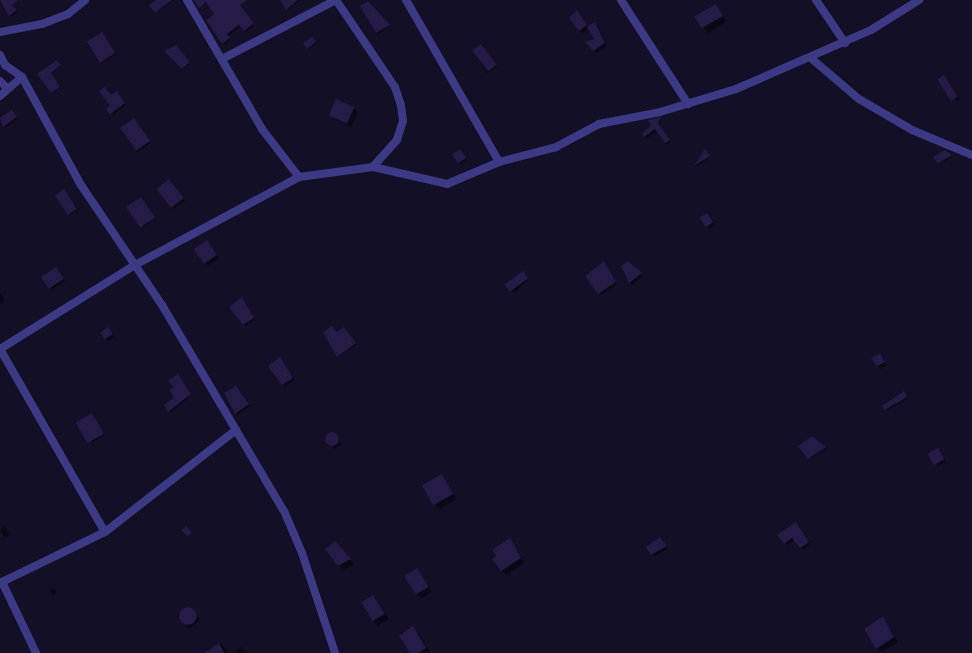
<!DOCTYPE html>
<html>
<head>
<meta charset="utf-8">
<style>
  body { margin:0 }
  #map { position:relative; width:972px; height:653px; overflow:hidden; background:#130f26; font-family:"Archivo Narrow",sans-serif }
  div>[style] { position:absolute }
  .shadow>* { inset:0; background:#0007; transform-origin:0 0 }
  .building>* { inset:0; background:#241b47; transform-origin:0 0 }
  .round { border-radius:50% }
  .minor>* { height:8px; margin:-4px; padding:0 4px; transform-origin:4px; border-radius:4px; background:#3d3a85 }
  span { translate:-50% -50%; white-space:nowrap; text-align:center; line-height:1.15; -webkit-text-stroke:3px #130f26; paint-order:stroke }
</style>
</head>
<body>
<div id="map">
  <div class="shadow">
    <i style="clip-path:polygon(158px 0,174px 0,156px 13px,151px 6px)"></i>
    <i style="clip-path:polygon(205px 0,232px 0,254px 26px,246px 32px,241px 26px,228px 36px,230px 40px,225px 45px,216px 14px)"></i>
    <i style="clip-path:polygon(289px 0,300px 0,287px 10px,283px 5px)"></i>
    <i style="clip-path:polygon(10px 2px,18px 11px,11px 16px,3px 6px)"></i>
    <i style="clip-path:polygon(368px 2px,390px 26px,378px 34px,377px 33px)"></i>
    <i style="clip-path:polygon(716px 6px,727px 21px,708px 33px,704px 28px)"></i>
    <i style="clip-path:polygon(577px 11px,588px 27px,595px 23px,598px 26px,607px 46px,597px 53px,587px 43px,596px 40px,589px 28px,583px 33px,580px 30px)"></i>
    <i style="clip-path:polygon(103px 35px,116px 54px,103px 62px,102px 61px)"></i>
    <i style="clip-path:polygon(312px 38px,316px 44px,309px 49px,305px 44px)"></i>
    <i style="clip-path:polygon(482px 46px,497px 67px,487px 73px,473px 51px)"></i>
    <i style="clip-path:polygon(177px 47px,190px 64px,183px 69px,166px 52px)"></i>
    <i style="clip-path:polygon(57px 61px,61px 66px,51px 74px,60px 88px,52px 93px,38px 74px)"></i>
    <i style="clip-path:polygon(939px 79px,946px 79px,960px 100px,953px 100px)"></i>
    <i style="clip-path:polygon(119px 94px,126px 105px,113px 115px,111px 96px)"></i>
    <i style="clip-path:polygon(353px 108px,358px 112px,351px 127px,330px 116px)"></i>
    <i style="left:12px;top:112px;width:9px;height:14px;rotate:54deg"></i>
    <i style="clip-path:polygon(661px 119px,660px 126px,671px 142px,668px 144px,658px 131px,647px 138px,643px 134px,652px 125px,649px 121px)"></i>
    <i style="left:135px;top:121px;width:27px;height:16px;rotate:56deg"></i>
    <i style="clip-path:polygon(461px 151px,467px 160px,460px 164px,459px 163px)"></i>
    <i style="clip-path:polygon(705px 151px,710px 157px,696px 167px,695px 166px)"></i>
    <i style="clip-path:polygon(944px 151px,952px 157px,939px 164px,938px 163px)"></i>
    <i style="clip-path:polygon(171px 182px,185px 201px,173px 209px,171px 207px)"></i>
    <i style="clip-path:polygon(65px 192px,78px 210px,70px 215px,57px 195px)"></i>
    <i style="clip-path:polygon(142px 200px,155px 219px,143px 227px,142px 226px)"></i>
    <i style="clip-path:polygon(709px 217px,715px 225px,709px 229px,700px 218px)"></i>
    <i style="clip-path:polygon(209px 243px,219px 258px,208px 266px,195px 249px)"></i>
    <i style="clip-path:polygon(628px 262px,643px 276px,632px 285px,622px 266px)"></i>
    <i style="clip-path:polygon(606px 264px,617px 284px,601px 295px,599px 293px)"></i>
    <i style="clip-path:polygon(57px 269px,65px 281px,52px 290px,51px 289px)"></i>
    <i style="left:523px;top:273px;width:8px;height:20px;rotate:45deg"></i>
    <i style="clip-path:polygon(0 293px,5px 301px,0 304px)"></i>
    <i style="clip-path:polygon(244px 300px,255px 320px,245px 326px,244px 325px)"></i>
    <i style="clip-path:polygon(344px 329px,356px 345px,338px 357px,337px 334px)"></i>
    <i style="clip-path:polygon(111px 331px,115px 337px,108px 341px,102px 333px)"></i>
    <i style="clip-path:polygon(880px 355px,887px 365px,880px 369px,872px 359px)"></i>
    <i style="clip-path:polygon(281px 360px,294px 380px,285px 386px,283px 384px)"></i>
    <i style="clip-path:polygon(179px 376px,191px 395px,171px 413px,165px 405px,176px 398px)"></i>
    <i style="clip-path:polygon(236px 387px,250px 406px,237px 415px,225px 394px)"></i>
    <i style="clip-path:polygon(903px 393px,907px 399px,887px 410px,886px 409px)"></i>
    <i style="clip-path:polygon(93px 415px,104px 435px,92px 443px,91px 442px)"></i>
    <i style="clip-path:polygon(332px 432px,342px 444px,335px 449px,326px 436px)"></i>
    <i style="clip-path:polygon(812px 437px,826px 448px,810px 459px,800px 446px)"></i>
    <i style="clip-path:polygon(938px 449px,946px 462px,938px 466px,936px 464px)"></i>
    <i style="clip-path:polygon(442px 476px,456px 499px,440px 509px,436px 505px)"></i>
    <i style="clip-path:polygon(798px 525px,810px 544px,803px 550px,795px 540px,787px 545px,779px 535px)"></i>
    <i style="clip-path:polygon(4px 526px,10px 534px,5px 538px,0 531px)"></i>
    <i style="clip-path:polygon(510px 540px,524px 563px,506px 575px,493px 559px)"></i>
    <i style="clip-path:polygon(662px 540px,668px 549px,654px 556px,652px 554px)"></i>
    <i style="clip-path:polygon(339px 547px,354px 564px,343px 570px,339px 565px)"></i>
    <i style="left:417px;top:569px;width:27px;height:13px;rotate:56deg"></i>
    <i style="clip-path:polygon(54px 588px,57px 592px,53px 595px,49px 590px)"></i>
    <i style="clip-path:polygon(373px 596px,389px 619px,378px 626px,373px 621px)"></i>
    <i style="clip-path:polygon(192px 607px,200px 620px,189px 629px,178px 615px)"></i>
    <i style="clip-path:polygon(883px 617px,898px 642px,881px 652px,877px 648px)"></i>
    <i style="clip-path:polygon(413px 628px,417px 632px,430px 652px,411px 653px)"></i>
    <i style="clip-path:polygon(221px 643px,228px 653px,205px 653px)"></i>
    <i style="clip-path:polygon(241px 647px,246px 653px,234px 653px)"></i>
  </div>
  <div class="building">
    <i style="clip-path:polygon(0 0,18px 0,12px 5px,17px 10px,9px 16px)"></i>
    <i style="clip-path:polygon(156px 0,172px 0,155px 13px,149px 5px)"></i>
    <i style="clip-path:polygon(193px 0,247px 0,240px 5px,254px 23px,244px 31px,239px 25px,227px 34px,230px 38px,222px 44px,206px 20px,214px 14px,206px 2px,199px 8px)"></i>
    <i style="clip-path:polygon(280px 0,298px 0,286px 10px)"></i>
    <i style="clip-path:polygon(368px 1px,390px 25px,376px 33px,360px 6px)"></i>
    <i style="left:716px;top:4px;width:14px;height:25px;rotate:60deg"></i>
    <i style="clip-path:polygon(577px 10px,587px 25px,579px 31px,569px 18px)"></i>
    <i style="clip-path:polygon(595px 22px,605px 43px,593px 51px,585px 42px,594px 39px,587px 27px)"></i>
    <i style="left:102px;top:32px;width:25px;height:18px;rotate:58deg"></i>
    <i style="clip-path:polygon(312px 37px,316px 42px,307px 49px,303px 43px)"></i>
    <i style="left:481px;top:44px;width:26px;height:11px;rotate:53deg"></i>
    <i style="clip-path:polygon(176px 45px,190px 62px,182px 69px,164px 51px)"></i>
    <i style="clip-path:polygon(57px 60px,61px 65px,51px 73px,60px 87px,51px 93px,37px 74px)"></i>
    <i style="left:944px;top:75px;width:26px;height:8px;rotate:58deg"></i>
    <i style="clip-path:polygon(105px 87px,111px 95px,117px 91px,125px 103px,110px 114px,106px 109px,110px 106px,99px 91px)"></i>
    <i style="left:336px;top:99px;width:20px;height:18px;rotate:24deg"></i>
    <i style="clip-path:polygon(12px 110px,17px 117px,3px 127px,0 118px)"></i>
    <i style="clip-path:polygon(661px 117px,658px 123px,670px 140px,665px 143px,655px 129px,644px 137px,642px 134px,651px 125px,648px 120px)"></i>
    <i style="left:134px;top:118px;width:28px;height:17px;rotate:55deg"></i>
    <i style="left:460px;top:149px;width:11px;height:10px;rotate:56deg"></i>
    <i style="clip-path:polygon(705px 149px,710px 156px,694px 166px)"></i>
    <i style="clip-path:polygon(945px 150px,952px 155px,938px 164px,933px 157px)"></i>
    <i style="left:169px;top:179px;width:24px;height:16px;rotate:52deg"></i>
    <i style="left:64px;top:189px;width:24px;height:11px;rotate:57deg"></i>
    <i style="left:141px;top:197px;width:25px;height:18px;rotate:56deg"></i>
    <i style="left:707px;top:213px;width:11px;height:9px;rotate:56deg"></i>
    <i style="left:207px;top:240px;width:18px;height:16px;rotate:56deg"></i>
    <i style="clip-path:polygon(604px 261px,616px 282px,598px 294px,585px 276px)"></i>
    <i style="clip-path:polygon(628px 261px,642px 273px,629px 283px,621px 266px)"></i>
    <i style="left:56px;top:267px;width:14px;height:18px;rotate:56deg"></i>
    <i style="left:523px;top:271px;width:9px;height:23px;rotate:54deg"></i>
    <i style="clip-path:polygon(242px 297px,254px 318px,243px 325px,229px 307px)"></i>
    <i style="clip-path:polygon(332px 326px,337px 332px,344px 327px,356px 343px,337px 357px,323px 332px)"></i>
    <i style="clip-path:polygon(108px 327px,113px 334px,105px 339px,100px 333px)"></i>
    <i style="clip-path:polygon(880px 354px,885px 362px,877px 366px,871px 358px)"></i>
    <i style="clip-path:polygon(280px 357px,293px 378px,282px 385px,268px 366px)"></i>
    <i style="clip-path:polygon(178px 374px,191px 394px,168px 412px,164px 405px,174px 398px,170px 390px,174px 387px,168px 381px)"></i>
    <i style="clip-path:polygon(236px 386px,249px 404px,235px 414px,224px 393px)"></i>
    <i style="clip-path:polygon(904px 391px,907px 397px,885px 410px,882px 406px)"></i>
    <i style="left:92px;top:413px;width:24px;height:19px;rotate:60deg"></i>
    <i class="round" style="left:325px;top:432px;width:14px;height:14px"></i>
    <i style="clip-path:polygon(812px 436px,826px 447px,808px 459px,798px 446px)"></i>
    <i style="left:938px;top:448px;width:13px;height:12px;rotate:61deg"></i>
    <i style="left:442px;top:474px;width:23px;height:23px;rotate:61deg"></i>
    <i style="clip-path:polygon(796px 522px,809px 542px,800px 548px,792px 538px,784px 544px,777px 535px)"></i>
    <i style="left:186px;top:526px;width:9px;height:6px;rotate:49deg"></i>
    <i style="clip-path:polygon(660px 537px,667px 546px,651px 555px,646px 547px)"></i>
    <i style="clip-path:polygon(510px 538px,521px 558px,501px 571px,492px 559px,496px 556px,492px 550px)"></i>
    <i style="clip-path:polygon(335px 541px,351px 559px,338px 566px,325px 549px)"></i>
    <i style="left:417px;top:568px;width:22px;height:15px;rotate:58deg"></i>
    <i style="left:373px;top:595px;width:22px;height:14px;rotate:58deg"></i>
    <i class="round" style="left:179px;top:607px;width:18px;height:18px"></i>
    <i style="clip-path:polygon(883px 616px,894px 637px,876px 649px,864px 629px)"></i>
    <i style="clip-path:polygon(413px 626px,426px 648px,418px 653px,410px 653px,399px 636px)"></i>
    <i style="clip-path:polygon(219px 643px,224px 653px,203px 653px,212px 648px)"></i>
  </div>
  <div class="minor">
    <i style="left:187px;top:0;width:149px;rotate:59.8deg"></i>
    <i style="left:262px;top:129px;width:61px;rotate:52.4deg"></i>
    <i style="left:336px;top:0;width:105px;rotate:55.9deg"></i>
    <i style="left:395px;top:87px;width:19px;rotate:72deg"></i>
    <i style="left:401px;top:105px;width:16px;rotate:83deg"></i>
    <i style="left:403px;top:121px;width:20px;rotate:108deg"></i>
    <i style="left:397px;top:140px;width:36px;rotate:132deg"></i>
    <i style="left:406px;top:0;width:187px;rotate:60.1deg"></i>
    <i style="left:621px;top:0;width:124px;rotate:57.2deg"></i>
    <i style="left:816px;top:0;width:52px;rotate:56deg"></i>
    <i style="left:0;top:32px;width:43px;rotate:-10.8deg"></i>
    <i style="left:42px;top:24px;width:28px;rotate:-21deg"></i>
    <i style="left:68px;top:14px;width:22px;rotate:-39deg"></i>
    <i style="left:0;top:55px;width:11px;rotate:63deg"></i>
    <i style="left:5px;top:65px;width:21px;rotate:35deg"></i>
    <i style="left:22px;top:77px;width:123px;rotate:61.4deg"></i>
    <i style="left:81px;top:185px;width:145px;rotate:56deg"></i>
    <i style="left:162px;top:305px;width:239px;rotate:59.4deg"></i>
    <i style="left:284px;top:511px;width:46px;rotate:66.8deg"></i>
    <i style="left:302px;top:553px;width:105px;rotate:71.7deg"></i>
    <i style="left:222px;top:59px;width:128px;rotate:-27.4deg"></i>
    <i style="left:812px;top:59px;width:62px;rotate:40.4deg"></i>
    <i style="left:859px;top:99px;width:61px;rotate:30.3deg"></i>
    <i style="left:912px;top:130px;width:65px;rotate:22.6deg"></i>
    <i style="left:0;top:81px;width:11px;rotate:45deg"></i>
    <i style="left:0;top:96px;width:29px;rotate:-41deg"></i>
    <i style="left:0;top:349px;width:159px;rotate:-31.9deg"></i>
    <i style="left:135px;top:265px;width:186px;rotate:-28.2deg"></i>
    <i style="left:299px;top:177px;width:75px;rotate:-7.7deg"></i>
    <i style="left:373px;top:167px;width:76px;rotate:12.9deg"></i>
    <i style="left:447px;top:184px;width:56px;rotate:-22.9deg"></i>
    <i style="left:499px;top:162px;width:59px;rotate:-14.7deg"></i>
    <i style="left:556px;top:147px;width:49px;rotate:-28.1deg"></i>
    <i style="left:599px;top:124px;width:62px;rotate:-11.1deg"></i>
    <i style="left:660px;top:112px;width:79px;rotate:-16.8deg"></i>
    <i style="left:736px;top:89px;width:147px;rotate:-23.6deg"></i>
    <i style="left:871px;top:30px;width:57px;rotate:-32deg"></i>
    <i style="left:0;top:349px;width:211px;rotate:60.2deg"></i>
    <i style="left:2px;top:582px;width:79px;rotate:64.4deg"></i>
    <i style="left:0;top:583px;width:117px;rotate:-25.9deg"></i>
    <i style="left:105px;top:532px;width:166px;rotate:-37.9deg"></i>
  </div>
</div>
</body>
</html>
